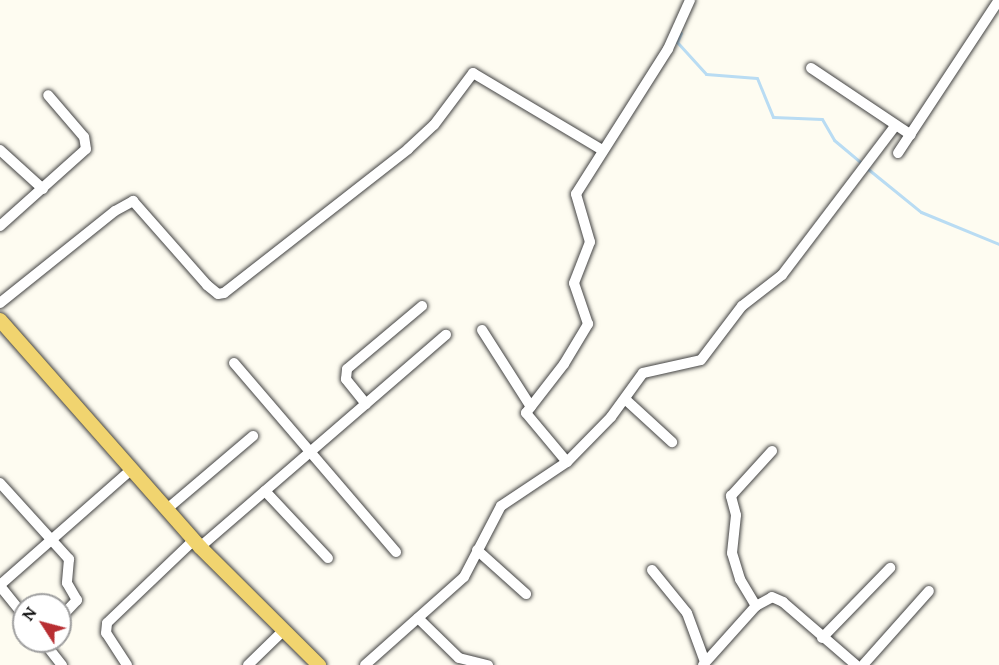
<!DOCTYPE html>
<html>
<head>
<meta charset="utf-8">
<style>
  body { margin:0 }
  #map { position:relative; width:999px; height:665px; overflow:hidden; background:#fefcf1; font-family:Lora,serif }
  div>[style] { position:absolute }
  .stream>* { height:3px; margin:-1.5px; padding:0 1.5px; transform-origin:1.5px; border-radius:1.5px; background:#b9dcf3 }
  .roads { filter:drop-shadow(0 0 2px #424242) drop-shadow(0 0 2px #424242) }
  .minor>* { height:10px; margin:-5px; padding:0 5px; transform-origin:5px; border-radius:5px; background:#fff }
  .major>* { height:14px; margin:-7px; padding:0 7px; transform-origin:7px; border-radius:7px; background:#f1d46f }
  span { translate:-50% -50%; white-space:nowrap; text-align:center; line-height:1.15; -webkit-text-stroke:6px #fff; paint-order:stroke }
  .north { position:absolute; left:12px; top:593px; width:60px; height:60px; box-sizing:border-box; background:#fff; border:2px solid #9f9f9f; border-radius:50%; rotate:306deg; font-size:16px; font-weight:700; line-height:24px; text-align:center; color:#0f0f0f }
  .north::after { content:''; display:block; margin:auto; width:21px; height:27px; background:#b82e32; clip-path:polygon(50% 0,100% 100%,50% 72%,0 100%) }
</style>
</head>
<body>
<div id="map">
  <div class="stream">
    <i style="left:681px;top:33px;width:10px;rotate:114deg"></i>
    <i style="left:677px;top:42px;width:43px;rotate:47.8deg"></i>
    <i style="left:706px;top:74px;width:51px;rotate:4.5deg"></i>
    <i style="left:757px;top:78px;width:42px;rotate:67.7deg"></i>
    <i style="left:773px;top:117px;width:49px;rotate:2.3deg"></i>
    <i style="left:822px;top:119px;width:24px;rotate:60deg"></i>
    <i style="left:834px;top:140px;width:38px;rotate:40deg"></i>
    <i style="left:868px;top:169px;width:68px;rotate:39.1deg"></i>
    <i style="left:921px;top:212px;width:84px;rotate:22.3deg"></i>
  </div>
  <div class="roads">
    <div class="minor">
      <i style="left:811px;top:68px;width:120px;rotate:33.8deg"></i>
      <i style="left:0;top:150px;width:58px;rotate:42.2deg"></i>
      <i style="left:898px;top:153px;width:183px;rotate:-56.6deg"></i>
      <i style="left:0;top:226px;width:115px;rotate:-41.8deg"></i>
      <i style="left:86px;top:149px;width:12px;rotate:-99deg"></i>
      <i style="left:84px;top:137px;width:55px;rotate:-130.6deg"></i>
      <i style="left:0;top:303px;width:147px;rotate:-38.7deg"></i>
      <i style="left:115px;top:211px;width:21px;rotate:-29deg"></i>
      <i style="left:133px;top:201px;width:112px;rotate:48.6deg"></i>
      <i style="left:207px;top:285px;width:14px;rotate:39deg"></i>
      <i style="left:218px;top:294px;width:6px;rotate:-9deg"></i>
      <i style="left:224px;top:293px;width:234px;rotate:-38deg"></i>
      <i style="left:408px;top:149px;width:35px;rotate:-43deg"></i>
      <i style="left:434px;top:125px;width:65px;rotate:-53.1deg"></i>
      <i style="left:473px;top:73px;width:150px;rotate:30.8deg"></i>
      <i style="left:482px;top:330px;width:91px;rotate:57.5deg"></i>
      <i style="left:234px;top:363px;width:249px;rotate:49.4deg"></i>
      <i style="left:625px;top:399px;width:64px;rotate:42.5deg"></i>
      <i style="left:366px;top:404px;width:32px;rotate:-129deg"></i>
      <i style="left:346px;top:379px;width:10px;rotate:-84deg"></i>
      <i style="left:347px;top:369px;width:98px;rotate:-40deg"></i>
      <i style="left:567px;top:462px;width:64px;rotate:-129.9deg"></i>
      <i style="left:526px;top:413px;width:62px;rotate:-52.2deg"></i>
      <i style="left:564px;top:364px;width:47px;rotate:-59deg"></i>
      <i style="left:588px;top:324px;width:43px;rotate:-108.9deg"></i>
      <i style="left:574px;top:283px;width:44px;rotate:-68.7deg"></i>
      <i style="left:590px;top:242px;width:50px;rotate:-106.3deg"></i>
      <i style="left:576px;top:194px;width:172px;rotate:-57.6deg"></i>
      <i style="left:668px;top:49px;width:54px;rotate:-65.8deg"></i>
      <i style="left:0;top:483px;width:103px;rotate:47.8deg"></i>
      <i style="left:69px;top:559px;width:24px;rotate:95deg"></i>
      <i style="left:67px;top:583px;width:20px;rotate:60deg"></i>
      <i style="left:77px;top:600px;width:25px;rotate:133deg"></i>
      <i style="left:265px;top:491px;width:92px;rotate:46.8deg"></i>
      <i style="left:167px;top:509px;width:113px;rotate:-40.3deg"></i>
      <i style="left:200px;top:547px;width:325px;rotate:-40.8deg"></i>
      <i style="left:477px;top:550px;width:66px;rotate:41.9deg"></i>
      <i style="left:652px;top:570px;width:55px;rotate:50.9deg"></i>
      <i style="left:687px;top:613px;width:52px;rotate:69.8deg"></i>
      <i style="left:0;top:585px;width:176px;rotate:-41.3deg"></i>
      <i style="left:0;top:586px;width:38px;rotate:51deg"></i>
      <i style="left:756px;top:606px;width:18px;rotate:-29deg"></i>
      <i style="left:772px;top:597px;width:12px;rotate:24deg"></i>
      <i style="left:783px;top:602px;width:96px;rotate:40.8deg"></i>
      <i style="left:418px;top:618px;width:57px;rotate:44.3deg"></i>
      <i style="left:459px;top:658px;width:30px;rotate:14deg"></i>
      <i style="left:822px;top:638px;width:98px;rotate:-45.8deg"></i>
      <i style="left:43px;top:641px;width:31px;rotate:52deg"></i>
      <i style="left:127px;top:665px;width:38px;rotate:-123deg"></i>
      <i style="left:106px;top:633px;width:10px;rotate:-84deg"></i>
      <i style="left:107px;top:623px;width:120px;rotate:-43.7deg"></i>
      <i style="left:248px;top:665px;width:50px;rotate:-44.2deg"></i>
      <i style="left:365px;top:665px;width:132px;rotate:-41.6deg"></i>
      <i style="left:464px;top:577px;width:80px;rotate:-62.5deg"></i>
      <i style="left:501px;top:506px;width:79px;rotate:-33.7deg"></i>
      <i style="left:567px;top:462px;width:63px;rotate:-45.6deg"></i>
      <i style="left:611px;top:417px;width:54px;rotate:-54deg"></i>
      <i style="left:643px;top:373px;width:59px;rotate:-12.6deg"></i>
      <i style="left:701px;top:360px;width:68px;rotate:-52.8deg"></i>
      <i style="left:742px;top:306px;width:51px;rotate:-37.8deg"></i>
      <i style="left:782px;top:275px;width:188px;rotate:-52.8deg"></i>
      <i style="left:703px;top:665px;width:79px;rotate:-48.1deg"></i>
      <i style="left:756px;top:606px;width:31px;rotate:-121deg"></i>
      <i style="left:740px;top:579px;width:27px;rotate:-107deg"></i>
      <i style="left:732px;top:553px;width:38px;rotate:-84deg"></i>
      <i style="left:736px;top:515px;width:20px;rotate:-105deg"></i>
      <i style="left:731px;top:496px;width:61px;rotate:-47.7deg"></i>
      <i style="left:863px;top:665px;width:99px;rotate:-48.3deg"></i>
    </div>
    <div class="major">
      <i style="left:0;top:320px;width:303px;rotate:48.6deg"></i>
      <i style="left:200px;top:547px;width:168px;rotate:44.8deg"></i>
    </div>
  </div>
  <div class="north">N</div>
</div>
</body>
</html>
